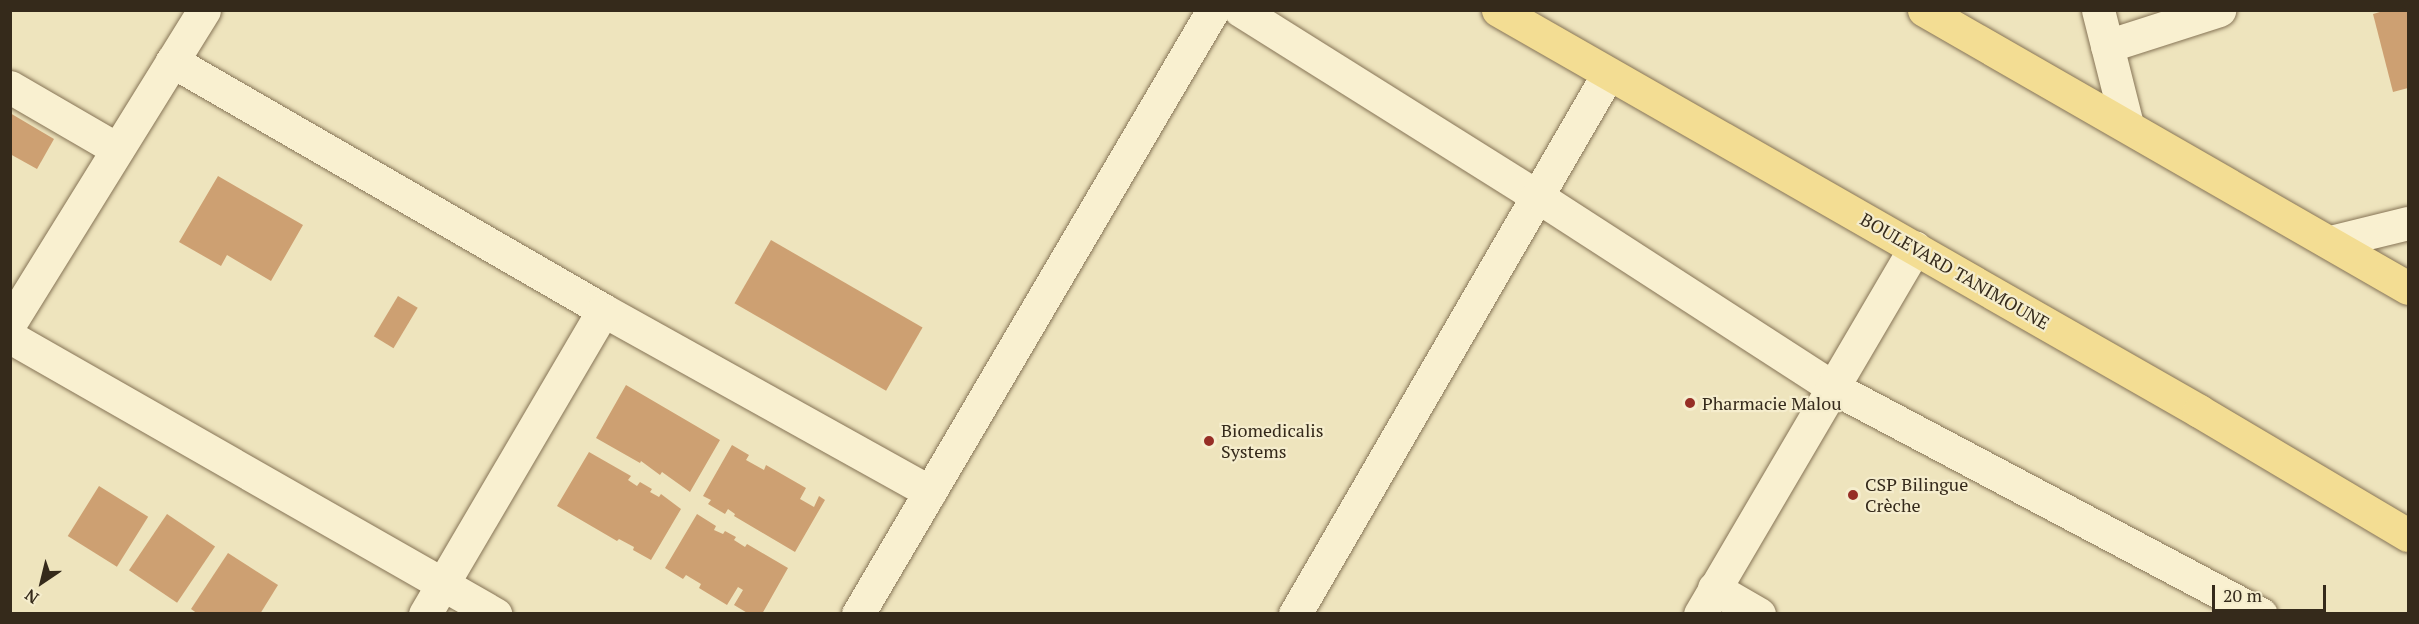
<!DOCTYPE html>
<html>
<head>
<meta charset="utf-8">
<style>
  body { margin:0 }
  #map { position:relative; width:2419px; height:624px; overflow:hidden; background:#eee4bd; font-family:"PT Serif",serif }
  div>[style] { position:absolute }
  .building>* { inset:0; background:#cda072; transform-origin:0 0 }
  .roads { filter:drop-shadow(0 0 2px #867456) drop-shadow(0 0 2px #867456) }
  .minor>* { height:33px; margin:-16.5px; padding:0 16.5px; transform-origin:16.5px; border-radius:16.5px; background:#f9f0d0 }
  .major>* { height:33px; margin:-16.5px; padding:0 16.5px; transform-origin:16.5px; border-radius:16.5px; background:#f3dd93 }
  .dots>* { width:16px; height:16px; translate:-50% -50%; box-sizing:border-box; border:3px solid #f5edcd; border-radius:50% }
  span { translate:-50% -50%; white-space:nowrap; text-align:center; line-height:1.15; -webkit-text-stroke:4.5px #f5edcd; paint-order:stroke }
  .street-label { font-size:18px; color:#352a1b }
  .poi-label { font-size:18px; color:#352a1b }
  .left { translate:0 -50%; text-align:left }
  .frame { position:absolute; inset:0; border:12px solid #352a1b; pointer-events:none }
  .north { position:absolute; left:12px; top:552px; width:60px; height:60px; -webkit-text-stroke:4px #f5edcd; paint-order:stroke; rotate:215deg; font-size:16px; font-weight:700; line-height:24px; text-align:center; color:#352a1b }
  .north::after { content:''; display:block; margin:auto; width:21px; height:27px; background:#352a1b; clip-path:polygon(50% 0,100% 100%,50% 72%,0 100%) }
  .scale { position:absolute; left:2212px; top:585px; width:114px; height:27px; box-sizing:border-box; border:3px solid #352a1b; border-top:0; padding-left:8px; font-size:18px; line-height:21px; white-space:nowrap; color:#352a1b; -webkit-text-stroke:4px #f5edcd; paint-order:stroke }
</style>
</head>
<body>
<div id="map">
  <div class="building">
    <i style="clip-path:polygon(2387px 10px,2408px 10px,2408px 88px,2393px 92px,2373px 14px)"></i>
    <i style="clip-path:polygon(10px 113px,54px 139px,37px 169px,10px 154px)"></i>
    <i style="clip-path:polygon(218px 176px,303px 225px,271px 281px,227px 255px,221px 266px,179px 242px)"></i>
    <i style="left:771px;top:240px;width:175px;height:73px;rotate:30deg"></i>
    <i style="left:398px;top:296px;width:23px;height:47px;rotate:31deg"></i>
    <i style="clip-path:polygon(626px 385px,720px 440px,690px 492px,662px 472px,660px 475px,641px 461px,640px 463px,596px 438px)"></i>
    <i style="clip-path:polygon(732px 445px,749px 455px,746px 460px,764px 470px,766px 465px,806px 488px,800px 499px,814px 507px,819px 496px,825px 500px,795px 552px,734px 516px,735px 514px,728px 509px,725px 514px,708px 504px,711px 500px,703px 496px)"></i>
    <i style="clip-path:polygon(589px 452px,631px 476px,628px 480px,637px 486px,640px 482px,652px 489px,650px 492px,659px 497px,661px 494px,681px 509px,651px 560px,633px 550px,634px 547px,619px 539px,617px 541px,557px 506px)"></i>
    <i style="left:99px;top:486px;width:58px;height:59px;rotate:32deg"></i>
    <i style="left:167px;top:514px;width:58px;height:68px;rotate:34deg"></i>
    <i style="clip-path:polygon(697px 514px,716px 526px,714px 530px,723px 534px,725px 531px,736px 537px,734px 540px,745px 547px,747px 544px,788px 568px,762px 614px,749px 614px,734px 605px,743px 590px,738px 587px,727px 605px,699px 588px,701px 584px,686px 575px,683px 579px,665px 568px)"></i>
    <i style="clip-path:polygon(228px 553px,278px 585px,260px 614px,198px 614px,191px 609px)"></i>
  </div>
  <div class="roads">
    <div class="minor">
      <i style="left:1240px;top:10px;width:350px;rotate:32.1deg"></i>
      <i style="left:1537px;top:196px;width:351px;rotate:32.9deg"></i>
      <i style="left:1832px;top:387px;width:485px;rotate:27.9deg"></i>
      <i style="left:2098px;top:10px;width:119px;rotate:75.8deg"></i>
      <i style="left:2107px;top:46px;width:118px;rotate:-17.8deg"></i>
      <i style="left:172px;top:61px;width:498px;rotate:30deg"></i>
      <i style="left:603px;top:310px;width:374px;rotate:29.1deg"></i>
      <i style="left:10px;top:87px;width:124px;rotate:30.1deg"></i>
      <i style="left:2330px;top:242px;width:80px;rotate:-13.7deg"></i>
      <i style="left:10px;top:323px;width:368px;rotate:-58.2deg"></i>
      <i style="left:10px;top:337px;width:559px;rotate:29.73deg"></i>
      <i style="left:1714px;top:588px;width:52px;rotate:30deg"></i>
      <i style="left:425px;top:614px;width:352px;rotate:-59.6deg"></i>
      <i style="left:858px;top:614px;width:701px;rotate:-59.56deg"></i>
      <i style="left:1295px;top:614px;width:624px;rotate:-59.9deg"></i>
      <i style="left:1700px;top:614px;width:425px;rotate:-59.6deg"></i>
    </div>
    <div class="major">
      <i style="left:1498px;top:10px;width:808px;rotate:29.77deg"></i>
      <i style="left:2199px;top:411px;width:243px;rotate:30.7deg"></i>
      <i style="left:1924px;top:10px;width:558px;rotate:29.87deg"></i>
    </div>
  </div>
  <div class="dots">
    <i style="left:1690px;top:403px;background:#962e25"></i>
    <i style="left:1209px;top:441px;background:#962e25"></i>
    <i style="left:1853px;top:495px;background:#962e25"></i>
  </div>
  <div class="street-label">
    <span style="left:1955px;top:271px;rotate:30deg">BOULEVARD TANIMOUNE</span>
  </div>
  <div class="poi-label">
    <span class="left" style="left:1702px;top:403px">Pharmacie Malou</span>
    <span class="left" style="left:1221px;top:441px">Biomedicalis<br>Systems</span>
    <span class="left" style="left:1865px;top:495px">CSP Bilingue<br>Crèche</span>
  </div>
  <div class="frame"></div>
  <div class="north">N</div>
  <div class="scale">20 m</div>
</div>
</body>
</html>
